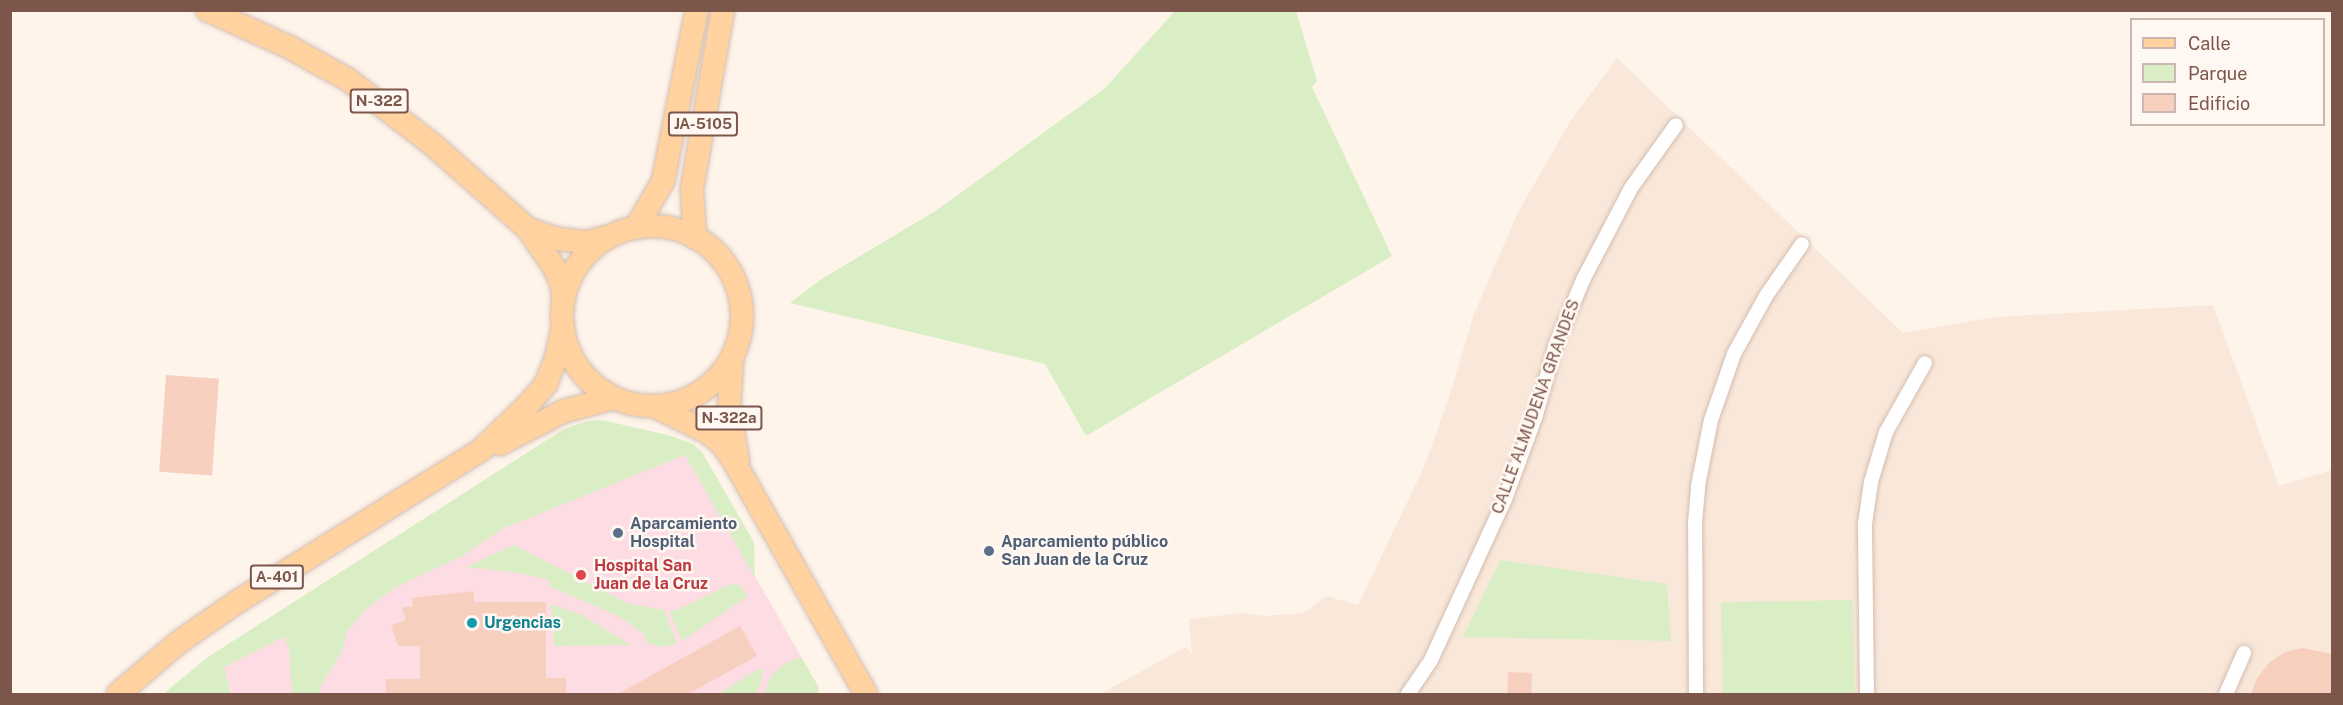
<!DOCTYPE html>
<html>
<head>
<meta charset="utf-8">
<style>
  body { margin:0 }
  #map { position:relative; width:2343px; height:705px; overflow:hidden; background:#fef4ea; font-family:"Public Sans",sans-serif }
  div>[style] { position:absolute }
  .residential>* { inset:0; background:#f9e8da }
  .medical>* { inset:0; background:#fddce3 }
  .green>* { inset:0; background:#daeec6; transform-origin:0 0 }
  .building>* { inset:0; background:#f6cfbf; transform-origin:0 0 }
  .roads { filter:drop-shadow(0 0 2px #d4bdb0) drop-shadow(0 0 2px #d4bdb0) }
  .street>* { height:14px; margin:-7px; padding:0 7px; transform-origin:7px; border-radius:7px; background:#fff }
  .primary>* { height:22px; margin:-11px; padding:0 11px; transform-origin:11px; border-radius:11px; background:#ffd2a0 }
  .primary>.ring { margin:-11px; padding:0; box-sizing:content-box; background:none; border:22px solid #ffd2a0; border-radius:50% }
  .dots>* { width:16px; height:16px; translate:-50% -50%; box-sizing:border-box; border:3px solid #fff8f2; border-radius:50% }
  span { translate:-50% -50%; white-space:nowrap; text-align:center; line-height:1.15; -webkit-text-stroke:5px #fff8f2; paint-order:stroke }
  .shield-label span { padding:2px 4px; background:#fff8f2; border:2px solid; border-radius:4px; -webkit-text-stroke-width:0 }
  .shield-label { font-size:15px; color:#7c564a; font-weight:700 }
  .street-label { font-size:16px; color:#7c564a }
  .service-label { font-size:16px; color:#4e5e75; font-weight:700 }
  .left { translate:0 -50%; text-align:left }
  .health-label { font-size:16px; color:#be3a42; font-weight:700 }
  .culture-label { font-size:16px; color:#0d838f; font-weight:700 }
  .frame { position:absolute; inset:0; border:12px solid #7c564a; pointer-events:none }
  .legend { position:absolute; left:2130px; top:18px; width:195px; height:108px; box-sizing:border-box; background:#fff8f2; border:2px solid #cbb7af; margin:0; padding:8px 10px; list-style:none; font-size:18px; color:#7c564a }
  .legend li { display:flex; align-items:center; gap:12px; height:30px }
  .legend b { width:30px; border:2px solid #cbb7af }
</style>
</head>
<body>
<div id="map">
  <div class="residential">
    <i style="clip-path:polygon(1617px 58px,1903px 333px,1995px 317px,2213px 305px,2279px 486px,2332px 470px,2332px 694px,1100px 694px,1186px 647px,1192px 654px,1189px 619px,1243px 613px,1265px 616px,1303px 613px,1326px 596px,1358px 605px,1424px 467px,1449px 397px,1474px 314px,1517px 214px,1571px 120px)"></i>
  </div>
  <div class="medical">
    <i style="clip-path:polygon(685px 454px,819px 688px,818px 694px,232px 694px,223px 667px,502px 529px)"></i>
  </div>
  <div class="green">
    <i style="clip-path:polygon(1176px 10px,1296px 11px,1317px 81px,1312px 87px,1392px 256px,1086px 436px,1045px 364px,790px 303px,820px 280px,937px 210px,1105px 88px)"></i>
    <i style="clip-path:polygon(602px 420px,668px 435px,693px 444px,702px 452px,754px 542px,755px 578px,685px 455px,502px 529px,464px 555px,396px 587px,366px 609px,347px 631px,342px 651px,320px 688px,320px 694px,292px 694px,289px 649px,284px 637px,224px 667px,231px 694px,163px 694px,208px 657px,564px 429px,588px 421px)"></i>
    <i style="clip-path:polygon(514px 545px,629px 604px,664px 610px,677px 644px,660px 647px,646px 642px,644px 634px,620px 617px,549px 586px,550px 580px,520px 573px,466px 567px)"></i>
    <i style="clip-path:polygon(1500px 560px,1667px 584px,1671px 641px,1463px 637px)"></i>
    <i style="clip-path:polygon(731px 584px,740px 585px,748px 596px,682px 641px,669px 611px,679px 609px)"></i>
    <i style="left:1853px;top:600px;width:94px;height:132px;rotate:89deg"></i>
    <i style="clip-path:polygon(551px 604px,582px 615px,631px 645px,554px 646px)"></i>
    <i style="clip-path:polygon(798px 658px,802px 658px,819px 688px,818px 694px,764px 694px,772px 675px,784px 664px)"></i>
    <i style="clip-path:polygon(759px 669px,764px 671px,757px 694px,718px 694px)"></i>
  </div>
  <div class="building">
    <i style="left:166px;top:375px;width:53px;height:97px;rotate:4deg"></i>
    <i style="clip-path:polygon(474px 591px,474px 602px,546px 602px,546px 678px,566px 678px,566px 694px,386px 694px,386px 679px,420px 679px,420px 646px,398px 646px,391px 625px,406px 620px,402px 608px,413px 606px,412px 598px)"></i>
    <i style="clip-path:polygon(740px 626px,757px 656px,688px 694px,618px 694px)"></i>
    <i style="clip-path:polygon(2303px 648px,2332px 654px,2332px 694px,2251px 694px,2257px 678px,2269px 663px,2285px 652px)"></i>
    <i style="left:1508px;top:672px;width:24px;height:22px;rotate:2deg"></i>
  </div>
  <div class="roads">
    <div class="street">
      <i style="left:1408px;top:694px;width:41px;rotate:-55.9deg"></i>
      <i style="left:1431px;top:660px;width:177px;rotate:-65.3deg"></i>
      <i style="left:1505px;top:499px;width:86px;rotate:-69.7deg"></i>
      <i style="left:1535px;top:418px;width:77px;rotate:-74.2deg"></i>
      <i style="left:1556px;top:344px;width:69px;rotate:-67.1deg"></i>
      <i style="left:1583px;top:280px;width:104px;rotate:-62.4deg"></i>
      <i style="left:1631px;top:188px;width:77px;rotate:-54.5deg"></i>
      <i style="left:1696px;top:694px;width:171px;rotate:-90.3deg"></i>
      <i style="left:1695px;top:523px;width:37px;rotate:-85deg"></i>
      <i style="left:1698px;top:486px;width:67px;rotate:-78.9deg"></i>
      <i style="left:1711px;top:420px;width:70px;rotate:-70.8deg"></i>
      <i style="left:1734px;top:354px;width:66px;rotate:-61.1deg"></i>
      <i style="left:1766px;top:296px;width:63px;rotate:-55.3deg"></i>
      <i style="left:1867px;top:694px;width:170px;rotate:-90.7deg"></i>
      <i style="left:1865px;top:524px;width:42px;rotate:-81.9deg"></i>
      <i style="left:1871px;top:482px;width:52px;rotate:-73.3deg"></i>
      <i style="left:1886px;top:432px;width:79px;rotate:-60.5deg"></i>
      <i style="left:2226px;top:694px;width:45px;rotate:-66.3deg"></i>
    </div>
    <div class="primary">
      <i style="left:207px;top:10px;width:90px;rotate:24.3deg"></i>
      <i style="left:289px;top:47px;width:66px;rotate:28.9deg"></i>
      <i style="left:347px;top:79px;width:107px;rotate:37.4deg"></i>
      <i style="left:432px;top:144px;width:128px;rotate:41.5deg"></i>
      <i style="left:528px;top:229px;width:46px;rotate:55.6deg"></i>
      <i style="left:554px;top:267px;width:20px;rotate:66deg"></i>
      <i style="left:562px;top:285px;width:16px;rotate:86deg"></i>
      <i class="ring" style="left:562px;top:226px;width:158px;height:158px"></i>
      <i style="left:636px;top:228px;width:54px;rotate:-60.1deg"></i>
      <i style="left:663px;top:181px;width:174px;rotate:-78.8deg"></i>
      <i style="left:528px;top:229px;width:31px;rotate:19deg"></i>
      <i style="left:557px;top:239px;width:30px;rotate:6deg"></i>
      <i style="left:587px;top:242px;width:21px;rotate:-14deg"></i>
      <i style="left:695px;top:238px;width:49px;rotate:-93.5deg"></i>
      <i style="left:692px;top:189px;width:182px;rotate:-80.2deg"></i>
      <i style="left:732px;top:358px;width:50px;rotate:93.4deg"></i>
      <i style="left:729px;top:408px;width:54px;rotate:80.4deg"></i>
      <i style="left:654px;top:406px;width:59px;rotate:26.1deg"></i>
      <i style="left:707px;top:432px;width:18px;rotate:38deg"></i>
      <i style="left:721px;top:443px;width:19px;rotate:54deg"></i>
      <i style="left:732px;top:458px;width:271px;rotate:60.4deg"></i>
      <i style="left:500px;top:444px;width:72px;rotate:-27.3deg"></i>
      <i style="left:564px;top:411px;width:52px;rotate:-14.6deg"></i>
      <i style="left:118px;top:694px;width:80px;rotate:-40.4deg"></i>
      <i style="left:179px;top:642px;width:70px;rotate:-34.6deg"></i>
      <i style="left:237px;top:602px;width:287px;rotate:-31.9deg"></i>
      <i style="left:481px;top:450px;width:64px;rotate:-43.7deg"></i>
      <i style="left:527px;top:406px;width:29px;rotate:-49deg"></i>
      <i style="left:546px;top:384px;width:28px;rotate:-69deg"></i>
      <i style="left:556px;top:358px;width:32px;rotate:-77deg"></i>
    </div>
  </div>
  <div class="dots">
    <i style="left:618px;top:533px;background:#5c6f8a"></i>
    <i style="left:989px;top:551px;background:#5c6f8a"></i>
    <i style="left:581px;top:575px;background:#e0444e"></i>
    <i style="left:472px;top:623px;background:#0f9aa8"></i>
  </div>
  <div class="shield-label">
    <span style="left:379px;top:101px">N-322</span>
    <span style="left:703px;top:124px">JA-5105</span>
    <span style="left:729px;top:418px">N-322a</span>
    <span style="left:277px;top:577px">A-401</span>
  </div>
  <div class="street-label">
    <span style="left:1536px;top:407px;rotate:-70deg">CALLE ALMUDENA GRANDES</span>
  </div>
  <div class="service-label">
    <span class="left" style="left:630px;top:533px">Aparcamiento<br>Hospital</span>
    <span class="left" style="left:1001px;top:551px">Aparcamiento público<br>San Juan de la Cruz</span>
  </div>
  <div class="health-label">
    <span class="left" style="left:594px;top:575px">Hospital San<br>Juan de la Cruz</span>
  </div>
  <div class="culture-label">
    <span class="left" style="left:484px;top:623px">Urgencias</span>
  </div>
  <div class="frame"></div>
  <ul class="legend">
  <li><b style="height:8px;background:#ffd2a0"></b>Calle</li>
  <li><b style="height:16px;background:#daeec6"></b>Parque</li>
  <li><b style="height:16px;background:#f6cfbf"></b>Edificio</li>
  </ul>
</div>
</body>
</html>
